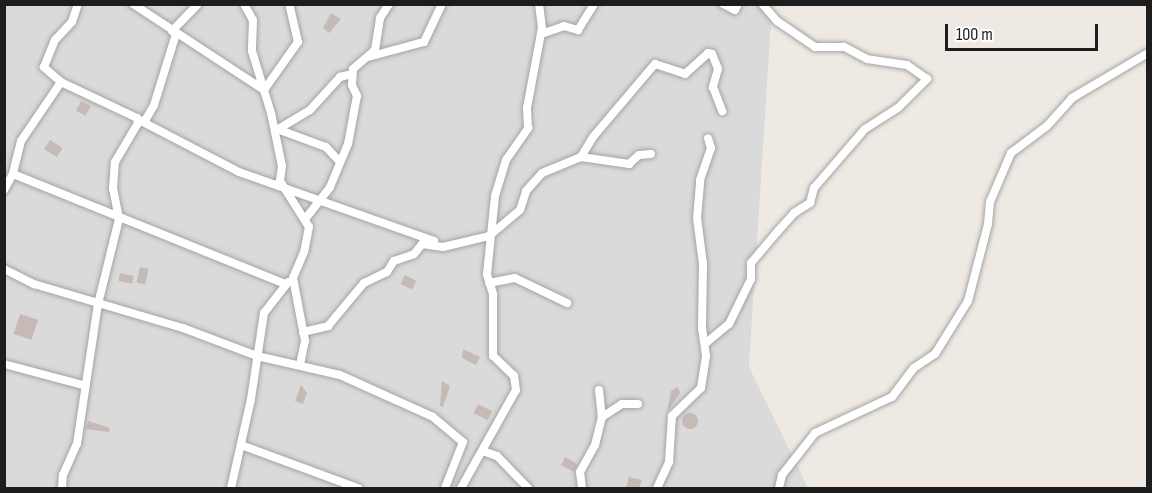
<!DOCTYPE html>
<html>
<head>
<meta charset="utf-8">
<style>
  body { margin:0 }
  #map { position:relative; width:1152px; height:493px; overflow:hidden; background:#efe9e3; font-family:"Sofia Sans Condensed",sans-serif }
  div>[style] { position:absolute }
  .residential>* { inset:0; background:#dbdada }
  .building>* { inset:0; background:#c6bab6; transform-origin:0 0 }
  .round { border-radius:50% }
  .roads { filter:drop-shadow(0 0 2px #a4a4a4) drop-shadow(0 0 2px #a4a4a4) }
  .minor>* { height:8px; margin:-4px; padding:0 4px; transform-origin:4px; border-radius:4px; background:#fff }
  span { translate:-50% -50%; white-space:nowrap; text-align:center; line-height:1.15; -webkit-text-stroke:5px #fff; paint-order:stroke }
  .frame { position:absolute; inset:0; border:6px solid #1d1d1d; pointer-events:none }
  .scale { position:absolute; left:945px; top:24px; width:153px; height:27px; box-sizing:border-box; border:3px solid #1d1d1d; border-top:0; padding-left:8px; font-size:18px; line-height:21px; white-space:nowrap; color:#1d1d1d; -webkit-text-stroke:4px #fff; paint-order:stroke }
</style>
</head>
<body>
<div id="map">
  <div class="residential">
    <i style="clip-path:polygon(4px 5px,772px 5px,749px 367px,808px 488px,5px 488px)"></i>
  </div>
  <div class="building">
    <i style="clip-path:polygon(331px 13px,341px 19px,329px 33px,323px 28px)"></i>
    <i style="left:81px;top:101px;width:11px;height:11px;rotate:27deg"></i>
    <i style="left:50px;top:140px;width:15px;height:11px;rotate:32deg"></i>
    <i style="left:140px;top:267px;width:9px;height:16px;rotate:13deg"></i>
    <i style="left:120px;top:273px;width:14px;height:8px;rotate:12deg"></i>
    <i style="left:405px;top:275px;width:13px;height:10px;rotate:27deg"></i>
    <i style="left:20px;top:314px;width:19px;height:21px;rotate:18deg"></i>
    <i style="clip-path:polygon(463px 349px,480px 357px,476px 365px,462px 358px)"></i>
    <i style="clip-path:polygon(442px 381px,450px 386px,443px 407px,440px 406px)"></i>
    <i style="clip-path:polygon(301px 385px,307px 393px,303px 404px,295px 401px)"></i>
    <i style="clip-path:polygon(678px 387px,680px 393px,667px 412px,671px 391px)"></i>
    <i style="left:478px;top:404px;width:16px;height:10px;rotate:27deg"></i>
    <i class="round" style="left:682px;top:413px;width:16px;height:16px"></i>
    <i style="clip-path:polygon(88px 421px,110px 428px,109px 432px,86px 429px)"></i>
    <i style="clip-path:polygon(565px 457px,577px 464px,574px 472px,561px 465px)"></i>
    <i style="clip-path:polygon(629px 477px,642px 480px,639px 489px,626px 487px)"></i>
  </div>
  <div class="roads">
    <div class="minor">
      <i style="left:133px;top:4px;width:157px;rotate:33.3deg"></i>
      <i style="left:264px;top:90px;width:59px;rotate:-54.7deg"></i>
      <i style="left:298px;top:42px;width:39px;rotate:-103deg"></i>
      <i style="left:244px;top:4px;width:18px;rotate:61deg"></i>
      <i style="left:253px;top:20px;width:31px;rotate:92deg"></i>
      <i style="left:252px;top:51px;width:65px;rotate:73deg"></i>
      <i style="left:271px;top:113px;width:54px;rotate:78.3deg"></i>
      <i style="left:282px;top:166px;width:15px;rotate:98deg"></i>
      <i style="left:280px;top:181px;width:54px;rotate:57.8deg"></i>
      <i style="left:309px;top:227px;width:25px;rotate:101deg"></i>
      <i style="left:304px;top:252px;width:28px;rotate:113deg"></i>
      <i style="left:293px;top:278px;width:64px;rotate:79.2deg"></i>
      <i style="left:305px;top:341px;width:24px;rotate:102deg"></i>
      <i style="left:723px;top:4px;width:13px;rotate:27deg"></i>
      <i style="left:735px;top:10px;width:7px;rotate:-63deg"></i>
      <i style="left:172px;top:31px;width:37px;rotate:-46deg"></i>
      <i style="left:541px;top:34px;width:24px;rotate:-19deg"></i>
      <i style="left:564px;top:26px;width:15px;rotate:16deg"></i>
      <i style="left:578px;top:30px;width:31px;rotate:-58deg"></i>
      <i style="left:368px;top:57px;width:58px;rotate:-15deg"></i>
      <i style="left:424px;top:42px;width:42px;rotate:-64.7deg"></i>
      <i style="left:61px;top:82px;width:71px;rotate:124.1deg"></i>
      <i style="left:21px;top:141px;width:34px;rotate:104deg"></i>
      <i style="left:13px;top:174px;width:293px;rotate:22deg"></i>
      <i style="left:141px;top:121px;width:110px;rotate:27.5deg"></i>
      <i style="left:239px;top:172px;width:207px;rotate:19.5deg"></i>
      <i style="left:138px;top:123px;width:9px;rotate:-27deg"></i>
      <i style="left:146px;top:119px;width:16px;rotate:-60deg"></i>
      <i style="left:154px;top:105px;width:74px;rotate:-72.8deg"></i>
      <i style="left:277px;top:129px;width:52px;rotate:20.2deg"></i>
      <i style="left:326px;top:147px;width:19px;rotate:47deg"></i>
      <i style="left:275px;top:131px;width:41px;rotate:-31deg"></i>
      <i style="left:310px;top:110px;width:45px;rotate:-47.7deg"></i>
      <i style="left:340px;top:77px;width:12px;rotate:-14deg"></i>
      <i style="left:581px;top:157px;width:49px;rotate:8.3deg"></i>
      <i style="left:629px;top:164px;width:13px;rotate:-42deg"></i>
      <i style="left:639px;top:155px;width:12px;rotate:-5deg"></i>
      <i style="left:4px;top:190px;width:18px;rotate:-61deg"></i>
      <i style="left:306px;top:218px;width:39px;rotate:-52deg"></i>
      <i style="left:330px;top:187px;width:47px;rotate:-67.3deg"></i>
      <i style="left:348px;top:144px;width:49px;rotate:-79.4deg"></i>
      <i style="left:357px;top:96px;width:12px;rotate:-114deg"></i>
      <i style="left:352px;top:85px;width:16px;rotate:-86deg"></i>
      <i style="left:353px;top:69px;width:29px;rotate:-41deg"></i>
      <i style="left:375px;top:50px;width:32px;rotate:-81deg"></i>
      <i style="left:380px;top:18px;width:17px;rotate:-57deg"></i>
      <i style="left:4px;top:269px;width:34px;rotate:27deg"></i>
      <i style="left:34px;top:284px;width:155px;rotate:16.5deg"></i>
      <i style="left:183px;top:328px;width:79px;rotate:20.7deg"></i>
      <i style="left:257px;top:356px;width:85px;rotate:12.9deg"></i>
      <i style="left:340px;top:375px;width:102px;rotate:24.3deg"></i>
      <i style="left:433px;top:417px;width:39px;rotate:40deg"></i>
      <i style="left:463px;top:442px;width:49px;rotate:111.4deg"></i>
      <i style="left:489px;top:283px;width:26px;rotate:-11deg"></i>
      <i style="left:515px;top:278px;width:58px;rotate:25.7deg"></i>
      <i style="left:303px;top:332px;width:26px;rotate:-13deg"></i>
      <i style="left:328px;top:326px;width:56px;rotate:-50.1deg"></i>
      <i style="left:364px;top:283px;width:25px;rotate:-26deg"></i>
      <i style="left:387px;top:272px;width:13px;rotate:-58deg"></i>
      <i style="left:394px;top:261px;width:21px;rotate:-19deg"></i>
      <i style="left:414px;top:254px;width:13px;rotate:-51deg"></i>
      <i style="left:422px;top:244px;width:21px;rotate:8deg"></i>
      <i style="left:443px;top:247px;width:47px;rotate:-13.4deg"></i>
      <i style="left:489px;top:236px;width:40px;rotate:-40deg"></i>
      <i style="left:520px;top:210px;width:20px;rotate:-72deg"></i>
      <i style="left:526px;top:191px;width:24px;rotate:-48deg"></i>
      <i style="left:542px;top:173px;width:42px;rotate:-22.3deg"></i>
      <i style="left:581px;top:157px;width:23px;rotate:-59deg"></i>
      <i style="left:593px;top:137px;width:96px;rotate:-49.7deg"></i>
      <i style="left:655px;top:64px;width:32px;rotate:18deg"></i>
      <i style="left:685px;top:74px;width:31px;rotate:-42deg"></i>
      <i style="left:708px;top:53px;width:4px;rotate:14deg"></i>
      <i style="left:712px;top:54px;width:16px;rotate:68deg"></i>
      <i style="left:718px;top:69px;width:19px;rotate:106deg"></i>
      <i style="left:713px;top:87px;width:26px;rotate:69deg"></i>
      <i style="left:706px;top:343px;width:30px;rotate:-40deg"></i>
      <i style="left:729px;top:324px;width:50px;rotate:-63.9deg"></i>
      <i style="left:751px;top:279px;width:16px;rotate:-90deg"></i>
      <i style="left:751px;top:263px;width:42px;rotate:-49.8deg"></i>
      <i style="left:778px;top:231px;width:24px;rotate:-48deg"></i>
      <i style="left:794px;top:213px;width:19px;rotate:-32deg"></i>
      <i style="left:810px;top:203px;width:16px;rotate:-75deg"></i>
      <i style="left:814px;top:188px;width:78px;rotate:-49.2deg"></i>
      <i style="left:865px;top:129px;width:40px;rotate:-32.9deg"></i>
      <i style="left:899px;top:107px;width:40px;rotate:-45deg"></i>
      <i style="left:927px;top:79px;width:24px;rotate:-145deg"></i>
      <i style="left:907px;top:65px;width:40px;rotate:-171.5deg"></i>
      <i style="left:867px;top:59px;width:26px;rotate:-152deg"></i>
      <i style="left:844px;top:47px;width:29px;rotate:180deg"></i>
      <i style="left:815px;top:47px;width:46px;rotate:-145.6deg"></i>
      <i style="left:777px;top:21px;width:23px;rotate:-131deg"></i>
      <i style="left:4px;top:364px;width:82px;rotate:14.9deg"></i>
      <i style="left:599px;top:390px;width:27px;rotate:84deg"></i>
      <i style="left:241px;top:445px;width:125px;rotate:20.2deg"></i>
      <i style="left:483px;top:451px;width:15px;rotate:20deg"></i>
      <i style="left:497px;top:456px;width:45px;rotate:45.9deg"></i>
      <i style="left:62px;top:488px;width:13px;rotate:-86deg"></i>
      <i style="left:63px;top:475px;width:34px;rotate:-66deg"></i>
      <i style="left:77px;top:444px;width:142px;rotate:-81.5deg"></i>
      <i style="left:98px;top:304px;width:88px;rotate:-76.1deg"></i>
      <i style="left:119px;top:219px;width:31px;rotate:-101deg"></i>
      <i style="left:113px;top:189px;width:27px;rotate:-86deg"></i>
      <i style="left:115px;top:162px;width:45px;rotate:-59.5deg"></i>
      <i style="left:138px;top:123px;width:5px;rotate:-101deg"></i>
      <i style="left:137px;top:118px;width:84px;rotate:-154.7deg"></i>
      <i style="left:61px;top:82px;width:23px;rotate:-139deg"></i>
      <i style="left:44px;top:67px;width:29px;rotate:-68deg"></i>
      <i style="left:55px;top:40px;width:25px;rotate:-47deg"></i>
      <i style="left:72px;top:22px;width:19px;rotate:-72deg"></i>
      <i style="left:231px;top:488px;width:91px;rotate:-77.3deg"></i>
      <i style="left:251px;top:399px;width:87px;rotate:-81.4deg"></i>
      <i style="left:264px;top:313px;width:39px;rotate:-52deg"></i>
      <i style="left:461px;top:488px;width:112px;rotate:-60.7deg"></i>
      <i style="left:516px;top:390px;width:14px;rotate:-98deg"></i>
      <i style="left:514px;top:376px;width:29px;rotate:-136deg"></i>
      <i style="left:493px;top:356px;width:62px;rotate:-90deg"></i>
      <i style="left:493px;top:294px;width:21px;rotate:-107deg"></i>
      <i style="left:487px;top:274px;width:78px;rotate:-84.1deg"></i>
      <i style="left:495px;top:196px;width:38px;rotate:-73deg"></i>
      <i style="left:506px;top:160px;width:39px;rotate:-55deg"></i>
      <i style="left:528px;top:128px;width:20px;rotate:-93deg"></i>
      <i style="left:527px;top:108px;width:81px;rotate:-79.4deg"></i>
      <i style="left:542px;top:28px;width:24px;rotate:-97deg"></i>
      <i style="left:582px;top:488px;width:16px;rotate:-97deg"></i>
      <i style="left:580px;top:472px;width:31px;rotate:-61deg"></i>
      <i style="left:595px;top:445px;width:29px;rotate:-76deg"></i>
      <i style="left:602px;top:417px;width:24px;rotate:-33deg"></i>
      <i style="left:622px;top:404px;width:16px"></i>
      <i style="left:657px;top:488px;width:29px;rotate:-65deg"></i>
      <i style="left:669px;top:462px;width:46px;rotate:-86.3deg"></i>
      <i style="left:672px;top:416px;width:40px;rotate:-44deg"></i>
      <i style="left:701px;top:388px;width:32px;rotate:-81deg"></i>
      <i style="left:706px;top:356px;width:28px;rotate:-98deg"></i>
      <i style="left:702px;top:328px;width:64px;rotate:-89.1deg"></i>
      <i style="left:703px;top:264px;width:46px;rotate:-97.4deg"></i>
      <i style="left:697px;top:218px;width:38px;rotate:-85deg"></i>
      <i style="left:700px;top:180px;width:34px;rotate:-71deg"></i>
      <i style="left:711px;top:148px;width:10px;rotate:-107deg"></i>
      <i style="left:779px;top:488px;width:13px;rotate:-77deg"></i>
      <i style="left:782px;top:475px;width:53px;rotate:-51.8deg"></i>
      <i style="left:815px;top:433px;width:85px;rotate:-25.1deg"></i>
      <i style="left:892px;top:397px;width:36px;rotate:-53deg"></i>
      <i style="left:914px;top:368px;width:25px;rotate:-34deg"></i>
      <i style="left:935px;top:354px;width:62px;rotate:-58.1deg"></i>
      <i style="left:968px;top:301px;width:80px;rotate:-75.4deg"></i>
      <i style="left:988px;top:224px;width:22px;rotate:-85deg"></i>
      <i style="left:990px;top:202px;width:53px;rotate:-66.8deg"></i>
      <i style="left:1011px;top:153px;width:45px;rotate:-36.9deg"></i>
      <i style="left:1047px;top:126px;width:38px;rotate:-48deg"></i>
      <i style="left:1072px;top:98px;width:88px;rotate:-30.6deg"></i>
    </div>
  </div>
  <div class="frame"></div>
  <div class="scale">100 m</div>
</div>
</body>
</html>
